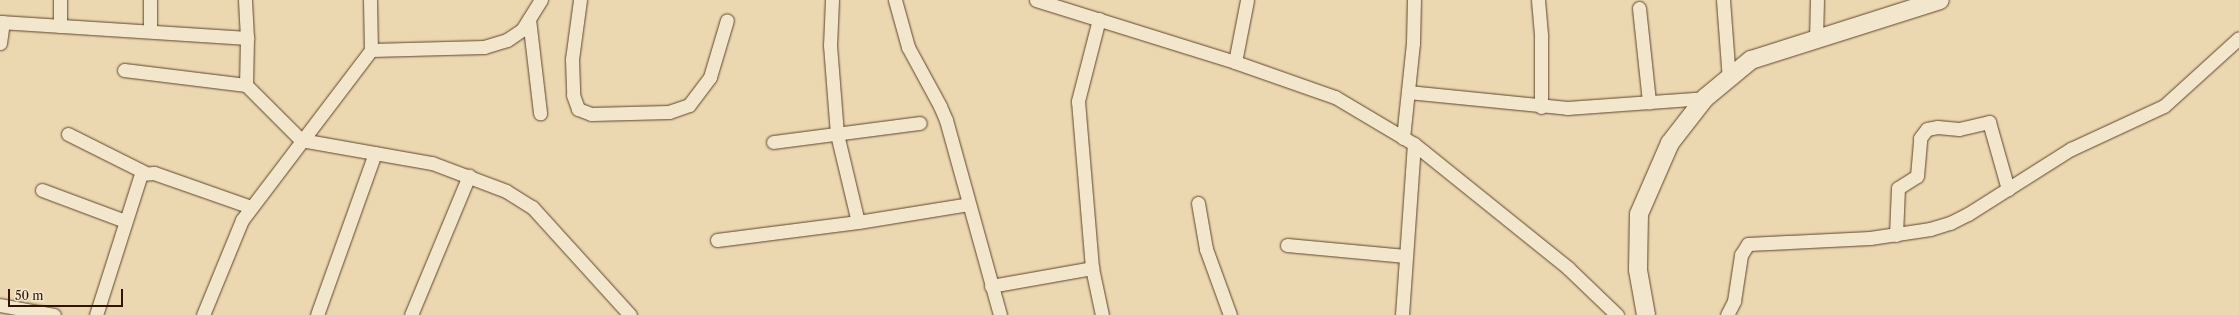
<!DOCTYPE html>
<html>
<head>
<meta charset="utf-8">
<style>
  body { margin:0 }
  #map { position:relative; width:2239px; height:315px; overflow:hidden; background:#ebd8b0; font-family:"Libre Caslon Text",serif }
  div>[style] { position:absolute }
  .roads { filter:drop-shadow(0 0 1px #60442c) drop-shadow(0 0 1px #60442c) }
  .street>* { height:13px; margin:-6.5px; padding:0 6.5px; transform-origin:6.5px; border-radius:6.5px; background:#f2e6cc }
  .secondary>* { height:18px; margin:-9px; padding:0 9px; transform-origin:9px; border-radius:9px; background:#f2e6cc }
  span { translate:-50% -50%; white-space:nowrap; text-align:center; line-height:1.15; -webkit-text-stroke:3.5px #f2e6cc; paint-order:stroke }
  .scale { position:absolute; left:8px; top:289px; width:115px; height:18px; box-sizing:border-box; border:2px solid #311300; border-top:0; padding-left:5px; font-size:12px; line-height:14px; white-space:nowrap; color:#311300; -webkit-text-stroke:3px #f2e6cc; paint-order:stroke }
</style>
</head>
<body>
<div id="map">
  <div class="roads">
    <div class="street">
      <i style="left:150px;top:0;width:31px;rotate:90deg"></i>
      <i style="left:245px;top:0;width:38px;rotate:87deg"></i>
      <i style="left:370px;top:0;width:50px;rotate:88.9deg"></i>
      <i style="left:371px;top:50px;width:113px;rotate:-1.5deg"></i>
      <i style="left:484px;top:47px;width:24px;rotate:-17deg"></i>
      <i style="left:507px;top:40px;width:18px;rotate:-34deg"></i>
      <i style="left:522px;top:30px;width:36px;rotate:-58deg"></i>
      <i style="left:580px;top:0;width:60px;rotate:97.7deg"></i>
      <i style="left:572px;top:59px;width:36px;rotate:88deg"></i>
      <i style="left:573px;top:95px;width:15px;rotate:70deg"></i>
      <i style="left:578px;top:109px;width:14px;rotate:21deg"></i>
      <i style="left:591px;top:114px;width:78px;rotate:-1.5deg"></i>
      <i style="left:669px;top:112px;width:21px;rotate:-19deg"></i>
      <i style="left:689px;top:105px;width:35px;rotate:-53deg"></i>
      <i style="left:710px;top:77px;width:59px;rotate:-73.4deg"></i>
      <i style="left:832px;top:0;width:45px;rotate:92.5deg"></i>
      <i style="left:830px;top:45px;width:89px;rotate:85.5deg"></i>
      <i style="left:837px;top:134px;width:90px;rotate:76.6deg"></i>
      <i style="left:895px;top:0;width:49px;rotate:74.5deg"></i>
      <i style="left:908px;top:47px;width:67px;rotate:61.5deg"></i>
      <i style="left:940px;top:106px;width:15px;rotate:67deg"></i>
      <i style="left:946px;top:120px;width:202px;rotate:74.5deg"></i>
      <i style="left:1036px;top:0;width:208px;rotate:17.3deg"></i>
      <i style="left:1235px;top:62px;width:106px;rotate:19.3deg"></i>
      <i style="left:1335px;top:97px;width:92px;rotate:30.7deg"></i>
      <i style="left:1414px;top:144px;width:198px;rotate:38.8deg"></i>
      <i style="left:1568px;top:268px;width:68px;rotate:43.8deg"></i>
      <i style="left:1538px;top:0;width:37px;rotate:85deg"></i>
      <i style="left:1541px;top:37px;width:70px;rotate:90deg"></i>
      <i style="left:1723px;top:0;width:79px;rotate:85.7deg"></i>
      <i style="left:1639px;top:8px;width:95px;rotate:83.9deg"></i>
      <i style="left:529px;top:19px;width:95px;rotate:83.3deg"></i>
      <i style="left:1099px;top:19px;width:85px;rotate:104.4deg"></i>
      <i style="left:1078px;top:101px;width:168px;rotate:85.2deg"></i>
      <i style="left:1092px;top:268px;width:48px;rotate:78deg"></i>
      <i style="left:0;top:22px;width:248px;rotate:3.7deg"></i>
      <i style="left:247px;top:38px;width:47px;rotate:91.2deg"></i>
      <i style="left:60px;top:26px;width:26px;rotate:-90deg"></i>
      <i style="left:1816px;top:40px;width:40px;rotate:-88.6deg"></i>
      <i style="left:0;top:43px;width:21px;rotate:-82deg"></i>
      <i style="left:1235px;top:62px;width:63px;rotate:-79deg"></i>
      <i style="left:124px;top:70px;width:123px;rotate:7deg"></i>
      <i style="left:246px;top:85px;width:78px;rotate:45deg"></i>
      <i style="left:301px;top:140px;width:133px;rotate:10deg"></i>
      <i style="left:432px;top:163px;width:79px;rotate:20.7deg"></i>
      <i style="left:506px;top:191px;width:31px;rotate:32deg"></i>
      <i style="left:532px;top:207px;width:146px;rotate:47.8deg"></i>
      <i style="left:1408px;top:92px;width:160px;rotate:5.7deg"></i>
      <i style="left:1567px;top:108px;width:138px;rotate:-4.1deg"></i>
      <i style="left:68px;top:134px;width:85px;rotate:26.6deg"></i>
      <i style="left:1403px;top:138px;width:96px;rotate:-84deg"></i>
      <i style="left:1413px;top:43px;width:43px;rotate:-88.7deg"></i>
      <i style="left:773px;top:142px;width:148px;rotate:-7.4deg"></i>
      <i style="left:42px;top:190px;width:89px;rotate:20.5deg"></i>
      <i style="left:1198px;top:203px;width:47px;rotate:80.1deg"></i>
      <i style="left:1206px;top:249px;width:70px;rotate:70deg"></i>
      <i style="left:1896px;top:235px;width:47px;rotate:-87.6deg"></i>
      <i style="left:1898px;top:188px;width:22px;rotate:-32deg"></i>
      <i style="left:1917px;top:176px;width:38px;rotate:-85deg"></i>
      <i style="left:1920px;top:138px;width:11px;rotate:-52deg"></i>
      <i style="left:1927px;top:129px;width:10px;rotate:-11deg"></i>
      <i style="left:1937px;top:127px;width:22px;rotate:5deg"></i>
      <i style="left:1959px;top:129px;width:31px;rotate:-13deg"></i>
      <i style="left:1989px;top:122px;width:70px;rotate:74.2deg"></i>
      <i style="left:717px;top:240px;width:142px;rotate:-7.3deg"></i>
      <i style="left:858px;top:222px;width:112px;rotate:-9.2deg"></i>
      <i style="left:1287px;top:245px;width:119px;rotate:5.3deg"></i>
      <i style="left:991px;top:286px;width:103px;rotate:-10.1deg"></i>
      <i style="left:0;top:305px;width:55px;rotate:10.5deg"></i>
      <i style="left:96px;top:315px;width:148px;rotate:-72.3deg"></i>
      <i style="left:141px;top:174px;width:13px;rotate:-4deg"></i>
      <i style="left:154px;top:173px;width:103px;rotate:19.3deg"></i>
      <i style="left:203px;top:315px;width:103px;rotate:-67.7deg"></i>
      <i style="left:242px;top:220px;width:213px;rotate:-52.8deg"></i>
      <i style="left:317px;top:315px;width:172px;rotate:-70.3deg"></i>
      <i style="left:411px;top:315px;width:151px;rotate:-67.4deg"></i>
      <i style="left:1402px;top:315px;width:171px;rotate:-86deg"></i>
      <i style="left:1727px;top:315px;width:16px;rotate:-63deg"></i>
      <i style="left:1734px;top:301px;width:47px;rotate:-81.3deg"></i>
      <i style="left:1741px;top:255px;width:13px;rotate:-58deg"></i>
      <i style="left:1748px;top:244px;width:122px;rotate:-2.8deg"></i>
      <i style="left:1870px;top:238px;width:61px;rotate:-8.5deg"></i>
      <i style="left:1930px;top:229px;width:21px;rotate:-17deg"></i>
      <i style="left:1950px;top:223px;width:20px;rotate:-27deg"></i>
      <i style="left:1968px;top:214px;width:122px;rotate:-32.3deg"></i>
      <i style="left:2071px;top:149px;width:102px;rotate:-24.8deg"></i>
      <i style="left:2164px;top:106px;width:101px;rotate:-42.2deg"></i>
    </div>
    <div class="secondary">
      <i style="left:1646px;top:315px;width:46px;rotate:-100.1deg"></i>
      <i style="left:1638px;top:270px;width:56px;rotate:-89deg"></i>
      <i style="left:1639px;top:214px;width:77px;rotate:-66.4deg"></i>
      <i style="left:1670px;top:143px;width:57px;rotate:-52.1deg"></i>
      <i style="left:1705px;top:98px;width:60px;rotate:-39.6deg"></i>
      <i style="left:1751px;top:60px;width:198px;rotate:-17.6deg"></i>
    </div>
  </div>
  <div class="scale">50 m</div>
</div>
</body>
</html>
